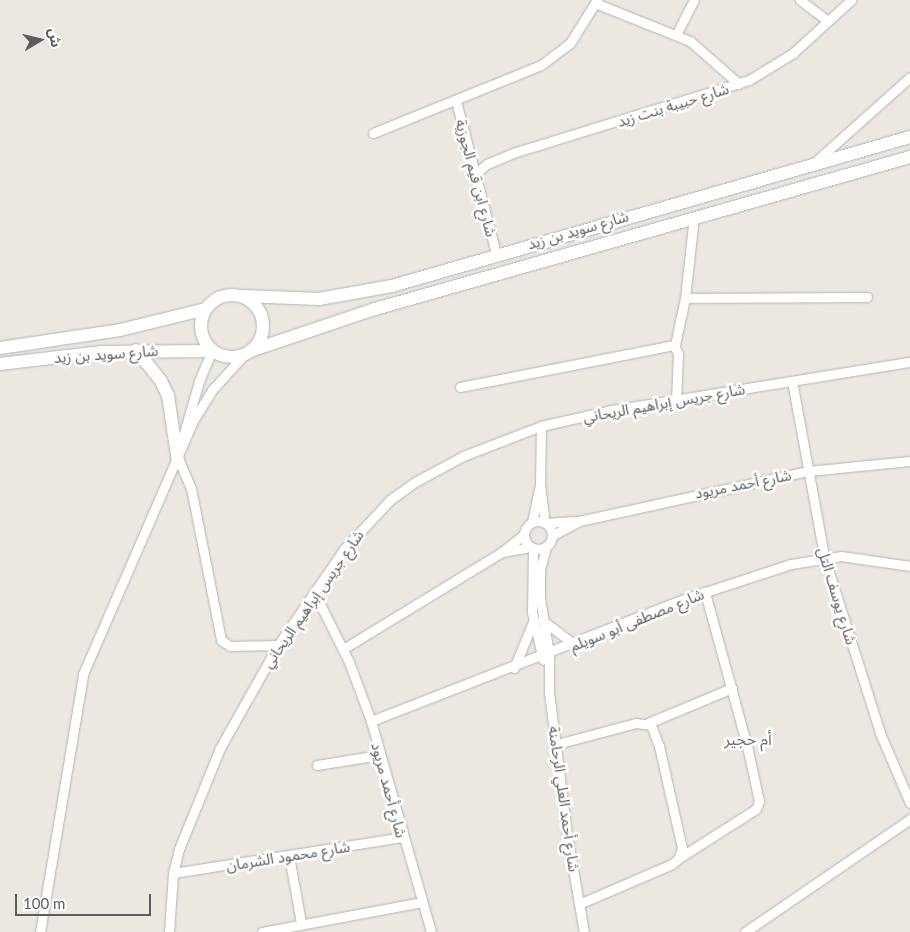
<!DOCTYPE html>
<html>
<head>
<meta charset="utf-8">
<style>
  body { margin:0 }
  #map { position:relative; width:910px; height:932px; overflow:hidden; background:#ece8e1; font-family:Lato,"Noto Sans Arabic",sans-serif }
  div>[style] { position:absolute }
  .roads { filter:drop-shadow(0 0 1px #b2b5b8) drop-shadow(0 0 1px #b2b5b8) }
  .street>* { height:9px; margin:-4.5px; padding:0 4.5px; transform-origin:4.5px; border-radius:4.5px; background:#fff }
  .street>.ring { margin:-4.5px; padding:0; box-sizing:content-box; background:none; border:9px solid #fff; border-radius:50% }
  .secondary>* { height:12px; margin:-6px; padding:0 6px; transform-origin:6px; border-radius:6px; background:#fff }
  .secondary>.ring { margin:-6px; padding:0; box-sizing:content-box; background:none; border:12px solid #fff; border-radius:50% }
  span { translate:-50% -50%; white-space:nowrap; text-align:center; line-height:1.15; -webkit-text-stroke:5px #fff; paint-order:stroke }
  .street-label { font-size:15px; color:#5a5e61 }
  .neighbourhood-label { font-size:16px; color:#6b7073 }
  .north { position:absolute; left:15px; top:15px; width:50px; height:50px; -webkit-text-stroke:4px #fff; paint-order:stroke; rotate:81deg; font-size:14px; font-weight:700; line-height:20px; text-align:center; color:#5a5e61 }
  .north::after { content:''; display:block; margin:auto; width:18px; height:22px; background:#5a5e61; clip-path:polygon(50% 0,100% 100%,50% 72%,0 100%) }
  .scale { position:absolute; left:15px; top:894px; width:136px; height:22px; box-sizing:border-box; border:2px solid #5a5e61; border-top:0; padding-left:6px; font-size:15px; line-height:18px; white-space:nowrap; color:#5a5e61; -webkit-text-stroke:4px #fff; paint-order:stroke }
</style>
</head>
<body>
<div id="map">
  <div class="roads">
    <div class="street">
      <i style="left:800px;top:0;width:35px;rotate:37deg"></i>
      <i style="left:595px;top:3px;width:102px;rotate:21.8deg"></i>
      <i style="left:690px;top:41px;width:65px;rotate:41.3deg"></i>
      <i style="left:677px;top:33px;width:37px;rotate:-63deg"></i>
      <i style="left:456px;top:101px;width:158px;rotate:75.3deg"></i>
      <i style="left:373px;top:133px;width:181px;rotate:-22deg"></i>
      <i style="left:541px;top:65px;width:36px;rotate:-37deg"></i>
      <i style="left:570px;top:43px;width:51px;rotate:-57.9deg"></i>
      <i style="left:815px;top:162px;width:127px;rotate:-41.8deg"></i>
      <i style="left:475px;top:174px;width:16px;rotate:-40deg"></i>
      <i style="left:487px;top:164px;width:28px;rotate:-23deg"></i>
      <i style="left:513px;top:153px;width:247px;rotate:-17.2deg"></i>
      <i style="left:749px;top:80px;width:52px;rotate:-31.5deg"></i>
      <i style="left:793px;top:53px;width:79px;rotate:-42.4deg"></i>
      <i style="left:685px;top:298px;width:81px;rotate:-83.7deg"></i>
      <i style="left:675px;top:345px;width:48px;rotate:-78deg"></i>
      <i style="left:685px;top:298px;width:182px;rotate:-0.3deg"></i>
      <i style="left:792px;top:381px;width:178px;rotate:79.6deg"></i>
      <i style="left:824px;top:556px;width:186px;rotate:72.4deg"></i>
      <i style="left:880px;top:733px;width:76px;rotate:66.8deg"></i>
      <i style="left:460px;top:387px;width:218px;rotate:-11.1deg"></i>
      <i style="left:674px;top:345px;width:10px;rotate:66deg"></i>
      <i style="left:678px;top:354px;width:45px;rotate:92.5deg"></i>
      <i style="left:541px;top:426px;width:58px;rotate:91deg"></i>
      <i style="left:540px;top:484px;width:38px;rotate:83deg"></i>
      <i style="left:182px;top:440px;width:61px;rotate:-73.9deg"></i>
      <i style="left:199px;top:381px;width:33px;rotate:-67deg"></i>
      <i style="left:178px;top:458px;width:33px;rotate:67deg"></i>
      <i style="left:191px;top:488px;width:155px;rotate:78.8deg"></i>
      <i style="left:221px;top:640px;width:11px;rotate:34deg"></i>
      <i style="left:230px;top:646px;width:48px;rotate:-1.2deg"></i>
      <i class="ring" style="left:524px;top:521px;width:19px;height:19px"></i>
      <i style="left:532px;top:522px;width:34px;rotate:-78deg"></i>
      <i style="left:547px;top:523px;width:32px;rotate:-4deg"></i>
      <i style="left:579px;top:521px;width:234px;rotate:-12.3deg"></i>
      <i style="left:808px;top:471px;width:102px;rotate:-5.6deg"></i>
      <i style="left:553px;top:535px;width:30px;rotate:-28deg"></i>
      <i style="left:546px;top:547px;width:24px;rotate:105deg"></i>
      <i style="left:540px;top:570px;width:28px;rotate:90deg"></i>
      <i style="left:540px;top:598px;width:57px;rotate:80.9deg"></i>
      <i style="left:549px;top:654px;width:38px;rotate:90deg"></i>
      <i style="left:549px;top:692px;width:143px;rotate:82.8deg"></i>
      <i style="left:567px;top:834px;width:99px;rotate:80.2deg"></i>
      <i style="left:533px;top:549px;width:63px;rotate:90.9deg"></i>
      <i style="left:532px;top:612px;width:49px;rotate:77.1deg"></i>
      <i style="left:502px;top:552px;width:29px;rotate:-10deg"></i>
      <i style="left:314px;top:592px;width:78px;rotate:63.4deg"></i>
      <i style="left:349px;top:662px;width:63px;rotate:69.6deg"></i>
      <i style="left:371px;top:721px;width:219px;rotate:74.1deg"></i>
      <i style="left:542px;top:620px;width:40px;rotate:37deg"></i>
      <i style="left:343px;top:649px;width:186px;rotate:-31.4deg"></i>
      <i style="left:502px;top:552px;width:28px;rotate:-39deg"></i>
      <i style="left:514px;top:668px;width:50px;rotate:-67.6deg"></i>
      <i style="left:371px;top:721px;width:336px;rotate:-21.3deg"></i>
      <i style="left:684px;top:599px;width:113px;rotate:-18.1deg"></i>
      <i style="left:791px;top:564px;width:51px;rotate:-9.1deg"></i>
      <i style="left:841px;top:556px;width:70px;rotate:8.2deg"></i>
      <i style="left:648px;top:723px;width:91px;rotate:-22.6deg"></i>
      <i style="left:557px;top:744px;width:82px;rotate:-14.9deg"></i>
      <i style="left:636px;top:723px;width:15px;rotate:8deg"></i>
      <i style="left:651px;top:725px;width:22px;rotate:69deg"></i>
      <i style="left:659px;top:746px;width:105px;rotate:77.3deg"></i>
      <i style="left:682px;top:848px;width:10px;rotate:107deg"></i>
      <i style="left:679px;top:858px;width:9px;rotate:139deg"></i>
      <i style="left:672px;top:864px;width:101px;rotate:156.7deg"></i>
      <i style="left:317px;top:765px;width:63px;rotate:-9.2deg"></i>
      <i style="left:289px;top:856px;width:68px;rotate:79.8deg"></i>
      <i style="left:679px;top:858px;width:91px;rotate:-32.5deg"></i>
      <i style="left:756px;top:809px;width:9px;rotate:-69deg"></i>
      <i style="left:759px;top:801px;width:56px;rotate:-102.3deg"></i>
      <i style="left:747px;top:746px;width:160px;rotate:-105.3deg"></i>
      <i style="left:173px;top:873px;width:232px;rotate:-8.9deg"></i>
      <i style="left:40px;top:932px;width:262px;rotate:-80.5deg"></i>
      <i style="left:83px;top:674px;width:278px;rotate:-66.5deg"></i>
      <i style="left:194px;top:419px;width:34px;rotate:-58deg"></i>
      <i style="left:212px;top:390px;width:47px;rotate:-47.6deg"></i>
      <i style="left:169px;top:932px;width:59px;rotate:-86.1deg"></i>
      <i style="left:173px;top:873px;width:25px;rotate:-76deg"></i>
      <i style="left:179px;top:849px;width:109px;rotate:-67.9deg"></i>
      <i style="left:220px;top:748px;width:118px;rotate:-60.6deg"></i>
      <i style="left:278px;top:645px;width:118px;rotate:-55.4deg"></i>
      <i style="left:345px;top:548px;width:66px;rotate:-46.8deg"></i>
      <i style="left:390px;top:500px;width:31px;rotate:-36deg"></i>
      <i style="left:415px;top:482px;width:55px;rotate:-28.4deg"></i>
      <i style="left:463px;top:456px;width:84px;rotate:-21deg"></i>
      <i style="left:541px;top:426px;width:73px;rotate:-12.7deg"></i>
      <i style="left:612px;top:410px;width:302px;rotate:-9.2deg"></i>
      <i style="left:262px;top:932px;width:163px;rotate:-10.6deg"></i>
      <i style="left:745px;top:932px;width:200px;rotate:-34.4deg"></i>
    </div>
    <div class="secondary">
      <i class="ring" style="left:201px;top:295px;width:50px;height:50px"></i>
      <i style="left:243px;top:296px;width:76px;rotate:2.3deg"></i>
      <i style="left:319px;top:299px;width:74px;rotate:-10.1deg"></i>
      <i style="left:392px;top:286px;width:539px;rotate:-16.05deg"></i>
      <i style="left:0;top:348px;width:121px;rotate:-8.5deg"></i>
      <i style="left:120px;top:330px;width:89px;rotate:-13.7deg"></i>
      <i style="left:136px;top:350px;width:40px;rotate:51deg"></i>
      <i style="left:161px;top:381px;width:17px;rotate:65deg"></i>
      <i style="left:168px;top:396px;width:66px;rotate:81.3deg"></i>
      <i style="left:250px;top:351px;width:132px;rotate:-18.6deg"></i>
      <i style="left:375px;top:309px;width:556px;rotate:-15.86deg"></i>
      <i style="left:0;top:364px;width:102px;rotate:-6.8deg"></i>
      <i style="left:101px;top:352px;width:111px;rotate:-0.5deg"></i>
    </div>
  </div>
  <div class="street-label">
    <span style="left:673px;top:105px;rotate:-17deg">شارع حبيبة بنت زيد</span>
    <span style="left:476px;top:178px;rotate:75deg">شارع ابن قيم الجوزية</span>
    <span style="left:578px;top:230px;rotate:-16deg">شارع سويد بن زيد</span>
    <span style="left:106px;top:354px;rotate:-4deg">شارع سويد بن زيد</span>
    <span style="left:664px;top:403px;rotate:-10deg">شارع جريس إبراهيم الريحاني</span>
    <span style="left:743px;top:484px;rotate:-11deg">شارع أحمد مريود</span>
    <span style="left:837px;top:596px;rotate:73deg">شارع يوسف التل</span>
    <span style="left:313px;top:599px;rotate:-55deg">شارع جريس إبراهيم الريحاني</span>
    <span style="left:637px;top:620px;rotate:-22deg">شارع مصطفى أبو سويلم</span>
    <span style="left:389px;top:790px;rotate:75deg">شارع أحمد مريود</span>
    <span style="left:564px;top:799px;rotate:82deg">شارع أحمد العلي الرحامنة</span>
    <span style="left:288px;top:856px;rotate:-9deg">شارع محمود الشرمان</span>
  </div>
  <div class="neighbourhood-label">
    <span style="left:748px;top:739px">أم حجير</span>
  </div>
  <div class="north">ش</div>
  <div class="scale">100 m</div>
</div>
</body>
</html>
